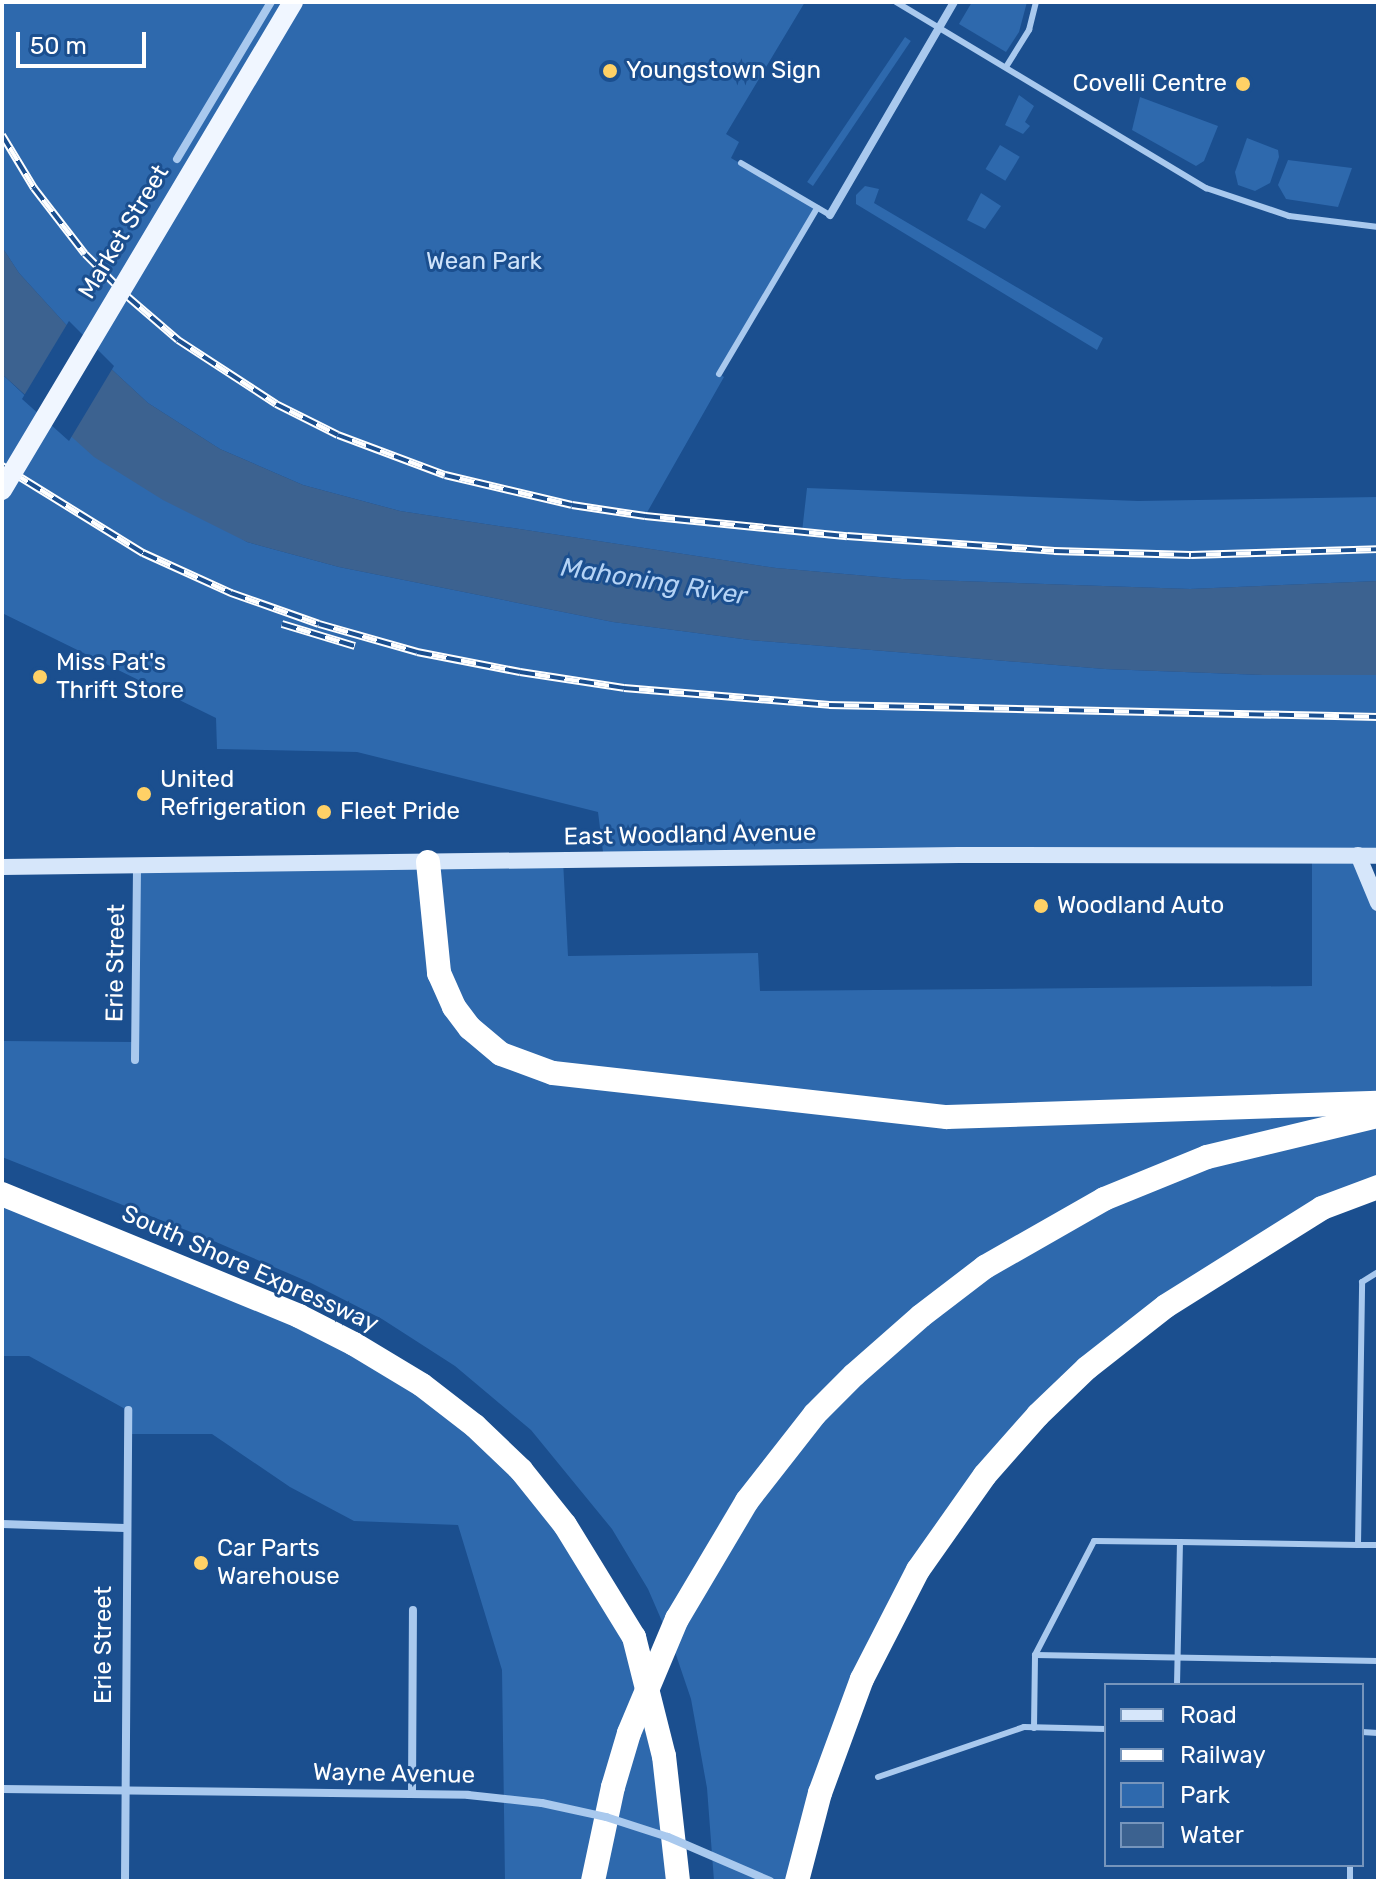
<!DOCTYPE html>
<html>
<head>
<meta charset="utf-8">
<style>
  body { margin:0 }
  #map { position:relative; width:1380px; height:1883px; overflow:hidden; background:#1b4f8f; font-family:Rubik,sans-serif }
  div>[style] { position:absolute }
  .green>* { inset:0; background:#2e69ad; transform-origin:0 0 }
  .water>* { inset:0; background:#3c6290 }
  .pier>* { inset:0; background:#1b4f8f }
  .lane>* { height:6px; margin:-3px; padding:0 3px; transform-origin:3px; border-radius:3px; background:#a9c9ee }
  .street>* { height:8px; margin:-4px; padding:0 4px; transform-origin:4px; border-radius:4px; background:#a9c9ee }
  .secondary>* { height:16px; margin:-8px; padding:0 8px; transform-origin:8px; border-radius:8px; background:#d6e6fa }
  .highway>* { height:24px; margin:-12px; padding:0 12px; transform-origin:12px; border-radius:12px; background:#fff }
  .rail>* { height:8px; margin-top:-4px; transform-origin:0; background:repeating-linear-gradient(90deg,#1b4f8f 0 15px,#fff 0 30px); box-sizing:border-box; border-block:2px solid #fff }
  .street-bridge>* { height:8px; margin:-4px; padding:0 4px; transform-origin:4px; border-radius:4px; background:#a9c9ee }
  .primary-bridge>* { height:20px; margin:-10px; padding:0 10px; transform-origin:10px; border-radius:10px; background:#f0f6ff }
  .highway-bridge>* { height:24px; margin:-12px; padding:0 12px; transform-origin:12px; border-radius:12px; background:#fff }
  .dots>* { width:22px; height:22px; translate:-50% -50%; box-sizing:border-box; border:4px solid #1b4f8f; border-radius:50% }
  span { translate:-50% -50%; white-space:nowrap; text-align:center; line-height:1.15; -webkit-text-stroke:6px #1b4f8f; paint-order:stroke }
  .poi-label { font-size:24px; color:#fff }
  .left { translate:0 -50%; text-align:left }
  .right { translate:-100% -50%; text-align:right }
  .street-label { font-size:24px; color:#fff }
  .park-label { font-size:24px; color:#cfe3fa }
  .water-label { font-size:26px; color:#b5d3f5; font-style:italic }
  .frame { position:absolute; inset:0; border:4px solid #fff; pointer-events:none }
  .legend { position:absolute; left:1104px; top:1683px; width:260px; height:184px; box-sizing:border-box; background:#1b4f8f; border:2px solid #7695bc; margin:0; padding:10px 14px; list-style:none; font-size:24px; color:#fff }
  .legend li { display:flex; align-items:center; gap:16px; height:40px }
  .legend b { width:40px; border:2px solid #7695bc }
  .scale { position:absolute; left:16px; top:32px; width:130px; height:36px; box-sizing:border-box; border:4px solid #fff; border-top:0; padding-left:10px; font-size:24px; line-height:28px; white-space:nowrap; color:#fff; -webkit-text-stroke:6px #1b4f8f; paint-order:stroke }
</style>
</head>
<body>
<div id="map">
  <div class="green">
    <i style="clip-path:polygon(2px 2px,805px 2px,726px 134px,739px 142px,731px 158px,817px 208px,719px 374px,724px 377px,645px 516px,802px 532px,807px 488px,1138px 501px,1378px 497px,1378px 581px,1190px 589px,902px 579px,776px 568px,400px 511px,303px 485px,220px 449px,148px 403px,80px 340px,19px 273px,2px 247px)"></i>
    <i style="clip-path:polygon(972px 2px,1027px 2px,1019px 32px,1006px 52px,959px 24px)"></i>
    <i style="left:905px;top:37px;width:7px;height:175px;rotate:34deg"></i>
    <i style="clip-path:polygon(1019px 95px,1034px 106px,1025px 122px,1030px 126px,1023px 134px,1005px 125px)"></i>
    <i style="clip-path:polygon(1140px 97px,1218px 126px,1204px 161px,1196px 166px,1132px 130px)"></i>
    <i style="clip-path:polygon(1247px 138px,1278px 150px,1279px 157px,1270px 183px,1255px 191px,1238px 185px,1235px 172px)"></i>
    <i style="left:1000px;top:145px;width:23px;height:28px;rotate:31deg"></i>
    <i style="clip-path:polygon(1288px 160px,1352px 168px,1338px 207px,1286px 199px,1278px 185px)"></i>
    <i style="clip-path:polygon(865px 186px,879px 189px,874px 203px,1103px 338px,1097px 350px,856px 204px,856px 195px)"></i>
    <i style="clip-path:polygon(981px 193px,1001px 206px,985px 229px,967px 220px)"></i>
    <i style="clip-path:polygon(2px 374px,54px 423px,247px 542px,339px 567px,613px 622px,750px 640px,1105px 669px,1263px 675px,1378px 675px,1378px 862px,1359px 855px,1378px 903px,1378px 1187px,1166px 1306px,1038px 1415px,895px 1611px,797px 1881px,714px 1881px,707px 1788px,691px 1699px,674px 1649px,648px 1589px,612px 1529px,531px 1430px,455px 1366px,382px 1319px,311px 1283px,216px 1242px,2px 1157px,2px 1041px,135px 1042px,137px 868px,563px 860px,568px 956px,758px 953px,760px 991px,1312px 986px,1312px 856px,604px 860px,598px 812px,357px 752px,217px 749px,216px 718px,2px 613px)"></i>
    <i style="clip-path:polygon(2px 1194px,354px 1344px,521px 1470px,634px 1637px,678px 1881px,505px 1881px,502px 1670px,458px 1525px,354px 1521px,290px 1487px,212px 1434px,127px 1434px,127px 1410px,29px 1356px,2px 1356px)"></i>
  </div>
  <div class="water">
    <i style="clip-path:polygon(2px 247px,19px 273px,80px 340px,148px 403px,220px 449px,303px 485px,400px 511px,776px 568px,902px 579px,1190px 589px,1378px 581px,1378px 675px,1263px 675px,1105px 669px,750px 640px,613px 622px,339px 567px,247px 542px,163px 500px,94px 457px,2px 374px)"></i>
  </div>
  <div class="pier">
    <i style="clip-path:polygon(69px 321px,114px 366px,69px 441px,22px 399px)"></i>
  </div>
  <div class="lane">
    <i style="left:896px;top:2px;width:362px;rotate:31deg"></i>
    <i style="left:1206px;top:188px;width:88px;rotate:18.6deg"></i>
    <i style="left:1289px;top:216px;width:90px;rotate:7deg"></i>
    <i style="left:1006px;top:67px;width:44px;rotate:-58.1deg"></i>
    <i style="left:1029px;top:30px;width:29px;rotate:-76deg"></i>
    <i style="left:741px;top:163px;width:103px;rotate:30.3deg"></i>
    <i style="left:719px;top:374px;width:193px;rotate:-59.4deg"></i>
    <i style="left:1358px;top:1545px;width:20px"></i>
    <i style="left:1035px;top:1655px;width:128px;rotate:-62.6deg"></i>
    <i style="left:1094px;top:1541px;width:86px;rotate:0.7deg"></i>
    <i style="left:1177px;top:1685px;width:143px;rotate:-88.8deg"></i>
    <i style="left:1180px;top:1542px;width:178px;rotate:1deg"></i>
    <i style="left:1358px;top:1545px;width:263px;rotate:-89.1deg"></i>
    <i style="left:1362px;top:1282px;width:19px;rotate:-32deg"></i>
    <i style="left:1034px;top:1728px;width:73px;rotate:-89.2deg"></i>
    <i style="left:1035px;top:1655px;width:343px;rotate:1deg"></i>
    <i style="left:1362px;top:1732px;width:16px;rotate:4deg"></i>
    <i style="left:878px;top:1777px;width:154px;rotate:-18.9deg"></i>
    <i style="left:1024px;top:1727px;width:82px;rotate:1.4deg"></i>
    <i style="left:1350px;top:1881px;width:16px;rotate:-90deg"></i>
  </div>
  <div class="street">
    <i style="left:177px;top:159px;width:183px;rotate:-59.1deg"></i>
    <i style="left:830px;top:215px;width:246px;rotate:-59.8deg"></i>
    <i style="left:135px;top:1060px;width:192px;rotate:-89.4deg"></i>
    <i style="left:2px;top:1524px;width:123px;rotate:1.9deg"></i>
    <i style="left:2px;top:1789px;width:466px;rotate:0.7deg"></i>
    <i style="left:468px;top:1795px;width:74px;rotate:6.2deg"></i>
    <i style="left:412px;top:1793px;width:183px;rotate:-89.7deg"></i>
    <i style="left:125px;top:1881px;width:471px;rotate:-89.6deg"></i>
  </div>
  <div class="secondary">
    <i style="left:1358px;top:855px;width:52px;rotate:67.4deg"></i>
    <i style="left:2px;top:867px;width:957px;rotate:-0.72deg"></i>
    <i style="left:959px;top:855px;width:419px;rotate:0.1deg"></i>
  </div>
  <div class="highway">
    <i style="left:428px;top:862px;width:112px;rotate:84.3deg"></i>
    <i style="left:439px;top:973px;width:37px;rotate:66deg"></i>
    <i style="left:454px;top:1007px;width:26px;rotate:53deg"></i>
    <i style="left:470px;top:1028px;width:40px;rotate:40deg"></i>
    <i style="left:501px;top:1054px;width:55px;rotate:20.1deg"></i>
    <i style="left:553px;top:1073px;width:396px;rotate:6.4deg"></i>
    <i style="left:947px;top:1117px;width:431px;rotate:-1.9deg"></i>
    <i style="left:2px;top:1194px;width:321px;rotate:22.3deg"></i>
    <i style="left:299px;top:1316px;width:62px;rotate:27deg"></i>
    <i style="left:354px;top:1344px;width:79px;rotate:31.1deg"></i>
    <i style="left:422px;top:1385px;width:67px;rotate:37.7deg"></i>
    <i style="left:475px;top:1426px;width:64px;rotate:43.7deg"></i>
    <i style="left:521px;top:1470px;width:70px;rotate:51.3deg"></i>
    <i style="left:565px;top:1525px;width:132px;rotate:58.4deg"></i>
    <i style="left:664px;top:1756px;width:126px;rotate:83.6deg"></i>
    <i style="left:593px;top:1881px;width:96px;rotate:-78deg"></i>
    <i style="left:613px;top:1787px;width:56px;rotate:-73.5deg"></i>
    <i style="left:629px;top:1733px;width:124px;rotate:-67.2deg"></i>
    <i style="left:677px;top:1619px;width:137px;rotate:-59.3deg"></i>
    <i style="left:747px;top:1501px;width:110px;rotate:-52deg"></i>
    <i style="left:815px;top:1414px;width:55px;rotate:-45deg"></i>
    <i style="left:854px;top:1375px;width:89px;rotate:-41.4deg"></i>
    <i style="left:921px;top:1316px;width:81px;rotate:-37.4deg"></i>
    <i style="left:985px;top:1267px;width:137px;rotate:-29.7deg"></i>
    <i style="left:1104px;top:1199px;width:111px;rotate:-22.2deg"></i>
    <i style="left:1207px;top:1157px;width:176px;rotate:-13.5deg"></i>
    <i style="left:797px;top:1881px;width:91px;rotate:-75.4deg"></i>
    <i style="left:820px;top:1793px;width:121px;rotate:-69.8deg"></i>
    <i style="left:862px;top:1679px;width:123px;rotate:-62.8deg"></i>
    <i style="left:918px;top:1570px;width:116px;rotate:-54.8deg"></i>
    <i style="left:985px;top:1475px;width:80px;rotate:-48.5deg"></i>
    <i style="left:1038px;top:1415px;width:68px;rotate:-43.8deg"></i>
    <i style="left:1087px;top:1368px;width:100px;rotate:-38.1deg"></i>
    <i style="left:1166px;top:1306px;width:184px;rotate:-32.1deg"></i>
    <i style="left:1322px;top:1208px;width:60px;rotate:-20.6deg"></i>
  </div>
  <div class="rail">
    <i style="left:2px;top:135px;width:62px;rotate:58.9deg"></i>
    <i style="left:34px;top:188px;width:83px;rotate:52.3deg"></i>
    <i style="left:85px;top:254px;width:61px;rotate:45deg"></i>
    <i style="left:128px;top:297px;width:66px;rotate:40.7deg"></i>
    <i style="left:178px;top:340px;width:117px;rotate:33.1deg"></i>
    <i style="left:276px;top:404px;width:69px;rotate:26.6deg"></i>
    <i style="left:338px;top:435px;width:114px;rotate:20.5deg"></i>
    <i style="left:445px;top:475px;width:130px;rotate:13.3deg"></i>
    <i style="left:572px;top:505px;width:74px;rotate:8.6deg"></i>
    <i style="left:645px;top:516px;width:203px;rotate:5.7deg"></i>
    <i style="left:847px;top:536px;width:208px;rotate:4.1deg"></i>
    <i style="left:1054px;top:551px;width:137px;rotate:1.7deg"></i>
    <i style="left:1191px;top:555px;width:187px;rotate:-1.8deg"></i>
    <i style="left:2px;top:466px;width:166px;rotate:31.7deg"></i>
    <i style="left:143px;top:553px;width:97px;rotate:24.4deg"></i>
    <i style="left:231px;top:593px;width:93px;rotate:19.4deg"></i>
    <i style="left:319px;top:624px;width:102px;rotate:15.9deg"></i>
    <i style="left:417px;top:652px;width:105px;rotate:11deg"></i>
    <i style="left:520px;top:672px;width:105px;rotate:8.7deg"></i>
    <i style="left:624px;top:688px;width:206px;rotate:4.7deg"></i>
    <i style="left:829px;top:705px;width:549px;rotate:1.25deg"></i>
    <i style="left:282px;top:624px;width:76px;rotate:16.8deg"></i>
  </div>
  <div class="street-bridge">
    <i style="left:542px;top:1803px;width:66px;rotate:12.3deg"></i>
    <i style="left:606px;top:1817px;width:65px;rotate:17.9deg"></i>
    <i style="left:668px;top:1837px;width:111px;rotate:23.3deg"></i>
  </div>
  <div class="primary-bridge">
    <i style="left:2px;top:490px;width:568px;rotate:-59.19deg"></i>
  </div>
  <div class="highway-bridge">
    <i style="left:634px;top:1637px;width:123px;rotate:75.9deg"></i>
  </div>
  <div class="dots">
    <i style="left:610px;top:71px;background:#ffd166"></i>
    <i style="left:1243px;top:84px;background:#ffd166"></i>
    <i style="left:40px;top:677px;background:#ffd166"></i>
    <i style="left:144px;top:794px;background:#ffd166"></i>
    <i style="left:324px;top:812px;background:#ffd166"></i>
    <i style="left:1041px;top:906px;background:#ffd166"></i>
    <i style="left:201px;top:1563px;background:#ffd166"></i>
  </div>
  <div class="poi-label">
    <span class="left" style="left:626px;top:71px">Youngstown Sign</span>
    <span class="right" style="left:1227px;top:84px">Covelli Centre</span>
    <span class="left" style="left:56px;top:677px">Miss Pat's<br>Thrift Store</span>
    <span class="left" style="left:160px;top:794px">United<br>Refrigeration</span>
    <span class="left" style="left:340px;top:812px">Fleet Pride</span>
    <span class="left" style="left:1057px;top:906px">Woodland Auto</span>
    <span class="left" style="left:217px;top:1563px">Car Parts<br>Warehouse</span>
  </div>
  <div class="street-label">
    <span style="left:124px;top:232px;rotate:-59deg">Market Street</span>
    <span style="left:690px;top:835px;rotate:-1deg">East Woodland Avenue</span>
    <span style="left:116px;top:963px;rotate:-89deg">Erie Street</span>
    <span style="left:250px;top:1269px;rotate:24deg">South Shore Expressway</span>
    <span style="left:104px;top:1645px;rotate:-90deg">Erie Street</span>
    <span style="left:394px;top:1774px;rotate:1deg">Wayne Avenue</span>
  </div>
  <div class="park-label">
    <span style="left:484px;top:262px">Wean Park</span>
  </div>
  <div class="water-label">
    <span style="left:654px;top:582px;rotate:9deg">Mahoning River</span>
  </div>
  <div class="frame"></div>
  <ul class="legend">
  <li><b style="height:10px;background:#d6e6fa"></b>Road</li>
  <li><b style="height:10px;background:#fff"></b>Railway</li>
  <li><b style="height:22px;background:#2e69ad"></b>Park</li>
  <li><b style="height:22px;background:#3c6290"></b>Water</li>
  </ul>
  <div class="scale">50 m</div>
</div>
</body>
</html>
